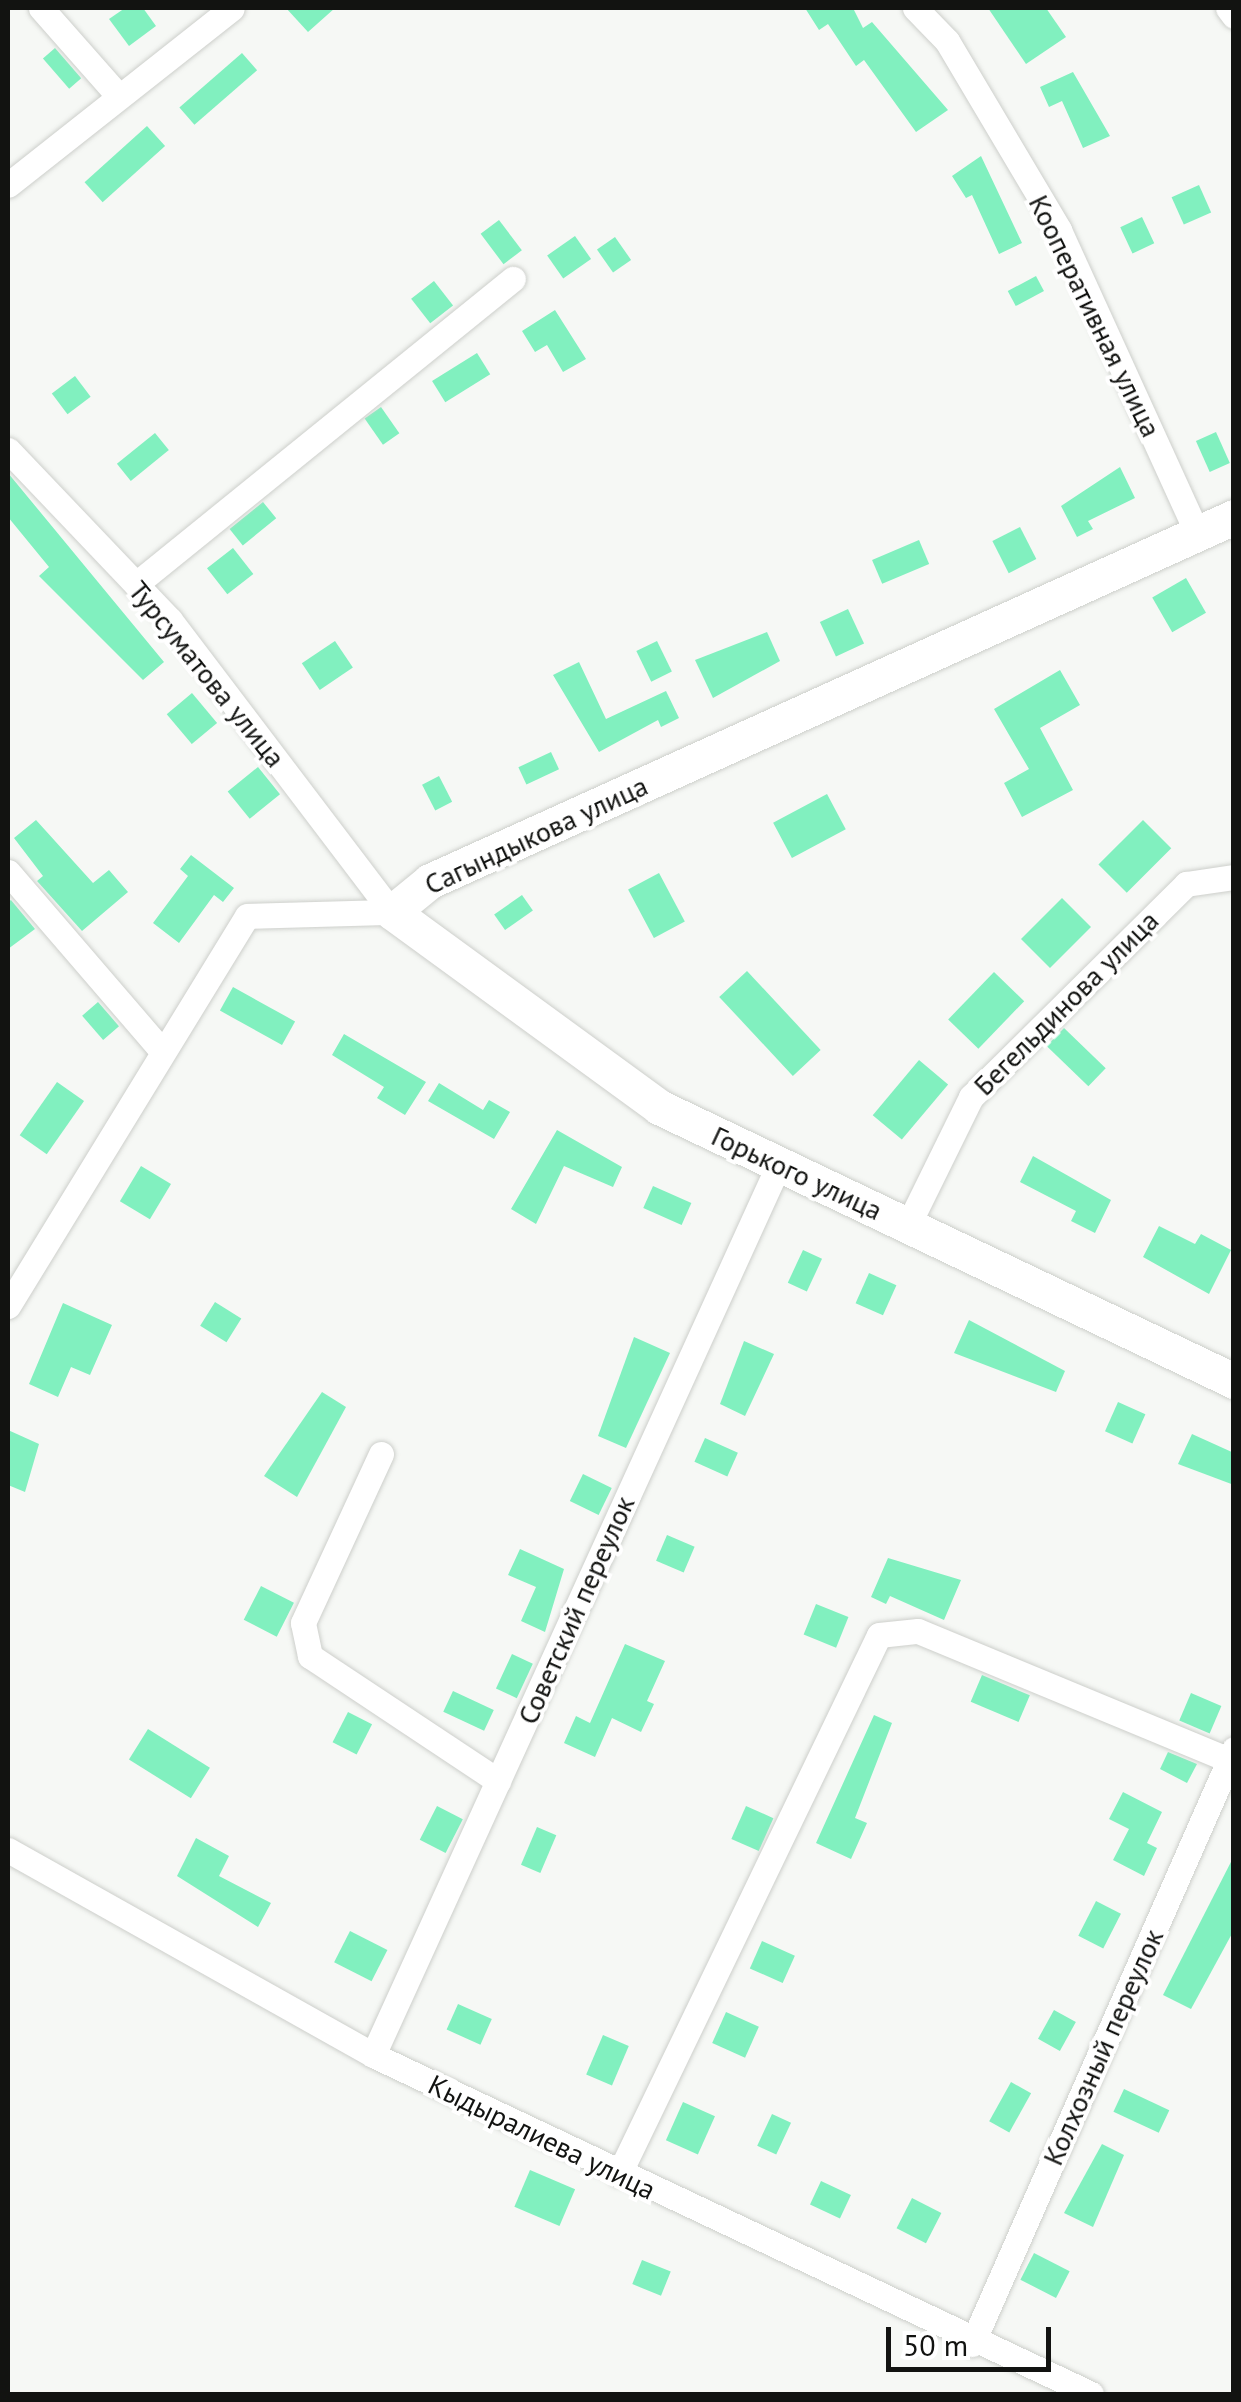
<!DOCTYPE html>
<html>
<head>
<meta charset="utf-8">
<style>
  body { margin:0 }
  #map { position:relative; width:1241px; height:2402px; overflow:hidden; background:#f6f8f5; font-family:"PT Sans",sans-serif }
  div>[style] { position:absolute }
  .building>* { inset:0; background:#81f0bf; transform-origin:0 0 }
  .roads { filter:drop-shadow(0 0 2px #cdcfcb) drop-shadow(0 0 2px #cdcfcb) }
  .street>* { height:25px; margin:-12.5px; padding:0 12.5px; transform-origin:12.5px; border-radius:12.5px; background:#fff }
  .secondary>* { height:35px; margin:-17.5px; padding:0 17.5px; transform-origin:17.5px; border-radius:17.5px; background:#fff }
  span { translate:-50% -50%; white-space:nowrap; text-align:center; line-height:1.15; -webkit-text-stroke:8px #fff; paint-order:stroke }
  .street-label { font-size:28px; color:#121311 }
  .frame { position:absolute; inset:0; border:10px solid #121311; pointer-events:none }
  .scale { position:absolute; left:886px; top:2327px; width:165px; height:45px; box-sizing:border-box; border:5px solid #121311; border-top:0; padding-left:12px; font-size:30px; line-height:35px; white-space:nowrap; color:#121311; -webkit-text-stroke:8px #fff; paint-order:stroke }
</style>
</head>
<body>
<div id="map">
  <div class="building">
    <i style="clip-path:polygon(125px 8px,143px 8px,156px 26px,129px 46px,109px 19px)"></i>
    <i style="clip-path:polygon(286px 8px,335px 8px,308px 32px)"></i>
    <i style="clip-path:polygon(805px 8px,853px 8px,863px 28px,872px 22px,948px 110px,916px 132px,864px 60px,856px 66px,828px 24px,819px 30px)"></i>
    <i style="clip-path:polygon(988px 8px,1046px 8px,1066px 37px,1026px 64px)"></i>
    <i style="left:55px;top:48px;width:40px;height:16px;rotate:49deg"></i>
    <i style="left:242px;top:53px;width:23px;height:83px;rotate:49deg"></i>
    <i style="clip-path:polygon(1073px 72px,1110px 136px,1083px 148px,1062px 101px,1049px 107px,1040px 87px)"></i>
    <i style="left:147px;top:126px;width:27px;height:84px;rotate:48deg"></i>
    <i style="clip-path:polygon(981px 156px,1022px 243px,999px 254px,972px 195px,966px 198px,952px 176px)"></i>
    <i style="left:1199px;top:185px;width:30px;height:30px;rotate:66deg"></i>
    <i style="left:1142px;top:217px;width:29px;height:24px;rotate:65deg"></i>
    <i style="left:499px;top:220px;width:38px;height:23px;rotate:53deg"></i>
    <i style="left:575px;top:236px;width:28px;height:34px;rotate:55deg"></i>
    <i style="left:615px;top:237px;width:28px;height:22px;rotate:55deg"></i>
    <i style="left:1036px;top:276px;width:17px;height:32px;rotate:62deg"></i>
    <i style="left:434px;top:281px;width:31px;height:29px;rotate:52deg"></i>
    <i style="clip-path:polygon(555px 310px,586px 359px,563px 372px,547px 345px,535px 352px,522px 331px)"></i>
    <i style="left:477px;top:353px;width:25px;height:53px;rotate:58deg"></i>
    <i style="left:75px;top:376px;width:26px;height:29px;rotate:53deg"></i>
    <i style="left:381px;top:407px;width:32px;height:20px;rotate:55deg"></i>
    <i style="left:1216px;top:432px;width:34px;height:22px;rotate:66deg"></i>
    <i style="left:155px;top:433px;width:22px;height:49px;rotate:51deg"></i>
    <i style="clip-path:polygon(1120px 467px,1135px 498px,1088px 521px,1093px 529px,1077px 537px,1061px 506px)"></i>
    <i style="clip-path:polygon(8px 473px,164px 662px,143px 680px,39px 576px,49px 567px,8px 517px)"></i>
    <i style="left:263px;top:502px;width:21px;height:43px;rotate:51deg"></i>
    <i style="left:1020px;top:527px;width:36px;height:31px;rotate:63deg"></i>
    <i style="left:919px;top:540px;width:26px;height:51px;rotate:67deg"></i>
    <i style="left:233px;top:548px;width:33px;height:33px;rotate:52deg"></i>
    <i style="left:1186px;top:578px;width:40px;height:39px;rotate:60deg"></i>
    <i style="left:848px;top:609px;width:38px;height:31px;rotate:65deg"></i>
    <i style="clip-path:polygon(767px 632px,780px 661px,713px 698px,695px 660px)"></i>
    <i style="left:335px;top:641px;width:32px;height:40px;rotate:56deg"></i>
    <i style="left:657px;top:641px;width:34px;height:23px;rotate:64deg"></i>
    <i style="clip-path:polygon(579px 662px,606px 719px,666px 691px,679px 718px,661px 727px,658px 720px,599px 752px,553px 675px)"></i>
    <i style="clip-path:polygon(1060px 670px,1080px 705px,1040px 728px,1073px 790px,1022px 817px,1004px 783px,1029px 769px,994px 709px)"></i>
    <i style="left:192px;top:693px;width:39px;height:33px;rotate:50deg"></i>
    <i style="left:551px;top:752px;width:19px;height:36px;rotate:65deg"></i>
    <i style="left:258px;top:767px;width:35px;height:39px;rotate:51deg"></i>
    <i style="left:439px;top:776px;width:29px;height:19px;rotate:63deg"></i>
    <i style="left:827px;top:794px;width:40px;height:61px;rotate:62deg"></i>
    <i style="clip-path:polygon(36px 820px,93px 883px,109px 870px,128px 892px,82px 931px,37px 881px,43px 876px,14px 838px)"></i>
    <i style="left:1143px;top:820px;width:40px;height:63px;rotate:45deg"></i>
    <i style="clip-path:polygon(191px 855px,234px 888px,223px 902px,214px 895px,179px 943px,153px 923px,188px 876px,180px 869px)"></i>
    <i style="left:659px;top:873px;width:55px;height:35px;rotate:62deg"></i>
    <i style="left:522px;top:895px;width:19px;height:34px;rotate:55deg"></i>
    <i style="left:1062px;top:898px;width:41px;height:58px;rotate:45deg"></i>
    <i style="clip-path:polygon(11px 900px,35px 929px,8px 949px,8px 902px)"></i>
    <i style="left:747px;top:971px;width:108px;height:38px;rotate:47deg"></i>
    <i style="left:994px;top:972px;width:42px;height:66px;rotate:44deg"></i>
    <i style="left:233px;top:987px;width:71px;height:27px;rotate:29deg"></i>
    <i style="left:98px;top:1002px;width:32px;height:21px;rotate:49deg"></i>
    <i style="left:1064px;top:1028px;width:58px;height:25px;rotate:44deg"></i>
    <i style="clip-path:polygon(344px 1034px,426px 1082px,405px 1115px,377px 1098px,384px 1087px,332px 1055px)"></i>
    <i style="left:919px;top:1060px;width:38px;height:72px;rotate:40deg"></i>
    <i style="left:57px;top:1082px;width:33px;height:65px;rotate:35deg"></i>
    <i style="clip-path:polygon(439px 1083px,483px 1110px,489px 1100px,510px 1112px,494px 1139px,428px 1101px)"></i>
    <i style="clip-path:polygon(557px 1130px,622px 1167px,613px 1187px,564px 1166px,536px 1224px,511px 1209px)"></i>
    <i style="clip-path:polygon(1033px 1156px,1111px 1200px,1095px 1233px,1071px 1221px,1076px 1211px,1020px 1182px)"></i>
    <i style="left:141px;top:1166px;width:35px;height:41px;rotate:31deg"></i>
    <i style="left:653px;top:1186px;width:42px;height:24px;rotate:24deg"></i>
    <i style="clip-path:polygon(1159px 1226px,1195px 1244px,1201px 1234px,1231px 1250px,1209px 1294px,1143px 1257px)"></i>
    <i style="left:803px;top:1250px;width:21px;height:36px;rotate:25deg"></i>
    <i style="left:869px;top:1273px;width:30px;height:33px;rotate:24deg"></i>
    <i style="left:215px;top:1302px;width:31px;height:28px;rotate:32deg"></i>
    <i style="clip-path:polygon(63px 1303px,112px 1325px,90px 1375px,71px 1367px,58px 1397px,29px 1384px)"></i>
    <i style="clip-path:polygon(969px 1320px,1065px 1371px,1056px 1392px,954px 1353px)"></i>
    <i style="clip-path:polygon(634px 1337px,670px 1353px,626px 1448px,598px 1436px)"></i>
    <i style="clip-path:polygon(744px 1341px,774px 1354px,745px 1416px,720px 1404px)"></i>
    <i style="clip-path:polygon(322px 1392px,346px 1407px,297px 1497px,264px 1476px)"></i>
    <i style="left:1118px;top:1402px;width:30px;height:32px;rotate:24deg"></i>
    <i style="clip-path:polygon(8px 1430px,39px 1444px,25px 1492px,8px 1485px)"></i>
    <i style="clip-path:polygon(1192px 1434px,1234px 1453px,1234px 1485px,1178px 1464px)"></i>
    <i style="left:705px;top:1438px;width:36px;height:26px;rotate:24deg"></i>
    <i style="left:583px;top:1474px;width:32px;height:30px;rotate:26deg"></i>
    <i style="left:667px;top:1535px;width:30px;height:28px;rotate:23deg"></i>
    <i style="clip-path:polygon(520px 1549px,564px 1569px,545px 1632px,521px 1621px,536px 1587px,508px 1575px)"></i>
    <i style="clip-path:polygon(888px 1558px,961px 1580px,944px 1620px,890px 1596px,886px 1604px,871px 1597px)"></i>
    <i style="left:261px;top:1586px;width:37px;height:38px;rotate:27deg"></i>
    <i style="left:816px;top:1604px;width:35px;height:33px;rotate:22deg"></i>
    <i style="clip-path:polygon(625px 1644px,665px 1661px,647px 1701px,654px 1704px,641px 1732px,612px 1718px,595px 1757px,564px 1743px,576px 1716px,590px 1723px)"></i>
    <i style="left:512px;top:1654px;width:23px;height:38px;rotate:25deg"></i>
    <i style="left:982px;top:1675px;width:52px;height:29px;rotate:23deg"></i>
    <i style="left:453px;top:1691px;width:45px;height:23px;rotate:25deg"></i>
    <i style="left:1191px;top:1693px;width:33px;height:30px;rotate:23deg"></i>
    <i style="left:348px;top:1712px;width:27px;height:34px;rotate:27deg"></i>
    <i style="clip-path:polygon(874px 1715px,892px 1723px,855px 1818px,867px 1823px,851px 1859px,816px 1843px)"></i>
    <i style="left:148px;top:1729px;width:73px;height:36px;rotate:32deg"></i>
    <i style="clip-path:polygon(1168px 1752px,1197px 1764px,1187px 1783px,1160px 1769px)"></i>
    <i style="clip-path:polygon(1123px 1792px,1162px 1812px,1147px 1843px,1157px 1848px,1144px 1876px,1113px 1860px,1129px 1829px,1109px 1819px)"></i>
    <i style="left:437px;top:1806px;width:29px;height:38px;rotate:27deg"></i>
    <i style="left:746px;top:1806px;width:30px;height:36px;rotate:24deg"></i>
    <i style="left:537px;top:1827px;width:21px;height:41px;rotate:23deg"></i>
    <i style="clip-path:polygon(196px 1838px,229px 1856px,219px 1876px,271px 1903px,258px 1927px,177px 1876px)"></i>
    <i style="clip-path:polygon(1234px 1856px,1234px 1930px,1191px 2009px,1163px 1995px)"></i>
    <i style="left:1096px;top:1901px;width:28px;height:39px;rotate:27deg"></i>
    <i style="left:350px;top:1931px;width:42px;height:35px;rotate:27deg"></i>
    <i style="left:762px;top:1941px;width:36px;height:30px;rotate:24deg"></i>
    <i style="left:458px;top:2004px;width:37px;height:28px;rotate:24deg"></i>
    <i style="left:1054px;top:2010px;width:25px;height:33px;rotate:29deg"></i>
    <i style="left:726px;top:2012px;width:36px;height:34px;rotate:24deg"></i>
    <i style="left:603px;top:2035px;width:28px;height:43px;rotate:23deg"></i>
    <i style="left:1011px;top:2082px;width:23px;height:45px;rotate:29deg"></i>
    <i style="left:1124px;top:2089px;width:50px;height:25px;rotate:25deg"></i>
    <i style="left:683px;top:2102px;width:35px;height:42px;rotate:24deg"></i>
    <i style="left:772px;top:2114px;width:21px;height:35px;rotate:25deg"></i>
    <i style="clip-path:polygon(1102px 2144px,1124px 2155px,1093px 2227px,1064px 2213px)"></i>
    <i style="left:530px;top:2170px;width:49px;height:40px;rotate:23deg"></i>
    <i style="left:821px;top:2181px;width:33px;height:26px;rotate:25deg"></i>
    <i style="left:912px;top:2198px;width:33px;height:34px;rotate:27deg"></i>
    <i style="left:1034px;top:2253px;width:40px;height:30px;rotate:27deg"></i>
    <i style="left:642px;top:2260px;width:31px;height:26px;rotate:22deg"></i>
  </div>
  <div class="roads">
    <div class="street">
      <i style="left:41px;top:8px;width:113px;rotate:48.6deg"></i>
      <i style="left:915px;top:8px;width:46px;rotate:45.9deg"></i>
      <i style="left:947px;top:41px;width:220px;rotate:59.3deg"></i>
      <i style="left:1059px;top:230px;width:333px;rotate:65.5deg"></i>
      <i style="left:1228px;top:8px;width:10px;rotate:53deg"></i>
      <i style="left:8px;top:185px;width:285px;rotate:-38.3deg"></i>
      <i style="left:8px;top:450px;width:235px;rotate:46.4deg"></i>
      <i style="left:170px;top:620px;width:367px;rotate:52.8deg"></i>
      <i style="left:136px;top:584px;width:485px;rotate:-39deg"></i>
      <i style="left:8px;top:872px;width:235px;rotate:49.3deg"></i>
      <i style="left:908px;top:1225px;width:143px;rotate:-63.8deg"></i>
      <i style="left:971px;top:1097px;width:303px;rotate:-44.7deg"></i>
      <i style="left:1186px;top:884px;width:49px;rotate:-8.3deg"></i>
      <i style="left:8px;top:1306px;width:457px;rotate:-58.5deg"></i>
      <i style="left:247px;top:916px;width:145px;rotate:-1.6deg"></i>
      <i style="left:381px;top:1454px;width:186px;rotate:114.8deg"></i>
      <i style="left:303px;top:1623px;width:34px;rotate:78deg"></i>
      <i style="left:310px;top:1656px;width:226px;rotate:33.6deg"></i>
      <i style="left:8px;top:1850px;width:419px;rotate:29.3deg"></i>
      <i style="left:373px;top:2055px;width:794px;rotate:25.27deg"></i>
      <i style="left:373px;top:2055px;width:979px;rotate:-65.5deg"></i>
      <i style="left:619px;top:2174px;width:598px;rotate:-64.25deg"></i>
      <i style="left:879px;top:1635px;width:39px;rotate:-6deg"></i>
      <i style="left:918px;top:1631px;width:337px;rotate:22.5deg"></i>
      <i style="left:972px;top:2344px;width:650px;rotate:-66.23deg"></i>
    </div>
    <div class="secondary">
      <i style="left:1234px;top:517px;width:883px;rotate:155.64deg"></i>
      <i style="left:430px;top:881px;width:49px;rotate:140.8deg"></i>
      <i style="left:392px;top:912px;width:331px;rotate:36.1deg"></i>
      <i style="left:659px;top:1107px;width:637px;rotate:25.48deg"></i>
    </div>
  </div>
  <div class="street-label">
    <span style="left:1095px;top:316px;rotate:64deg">Кооперативная улица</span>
    <span style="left:207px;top:674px;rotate:51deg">Турсуматова улица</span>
    <span style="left:536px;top:835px;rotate:-25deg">Сагындыкова улица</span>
    <span style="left:1066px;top:1003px;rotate:-45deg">Бегельдинова улица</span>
    <span style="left:797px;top:1173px;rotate:25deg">Горького улица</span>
    <span style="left:576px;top:1610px;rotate:-66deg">Советский переулок</span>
    <span style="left:1103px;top:2047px;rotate:-66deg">Колхозный переулок</span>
    <span style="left:542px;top:2137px;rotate:26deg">Кыдыралиева улица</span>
  </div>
  <div class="frame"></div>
  <div class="scale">50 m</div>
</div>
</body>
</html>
